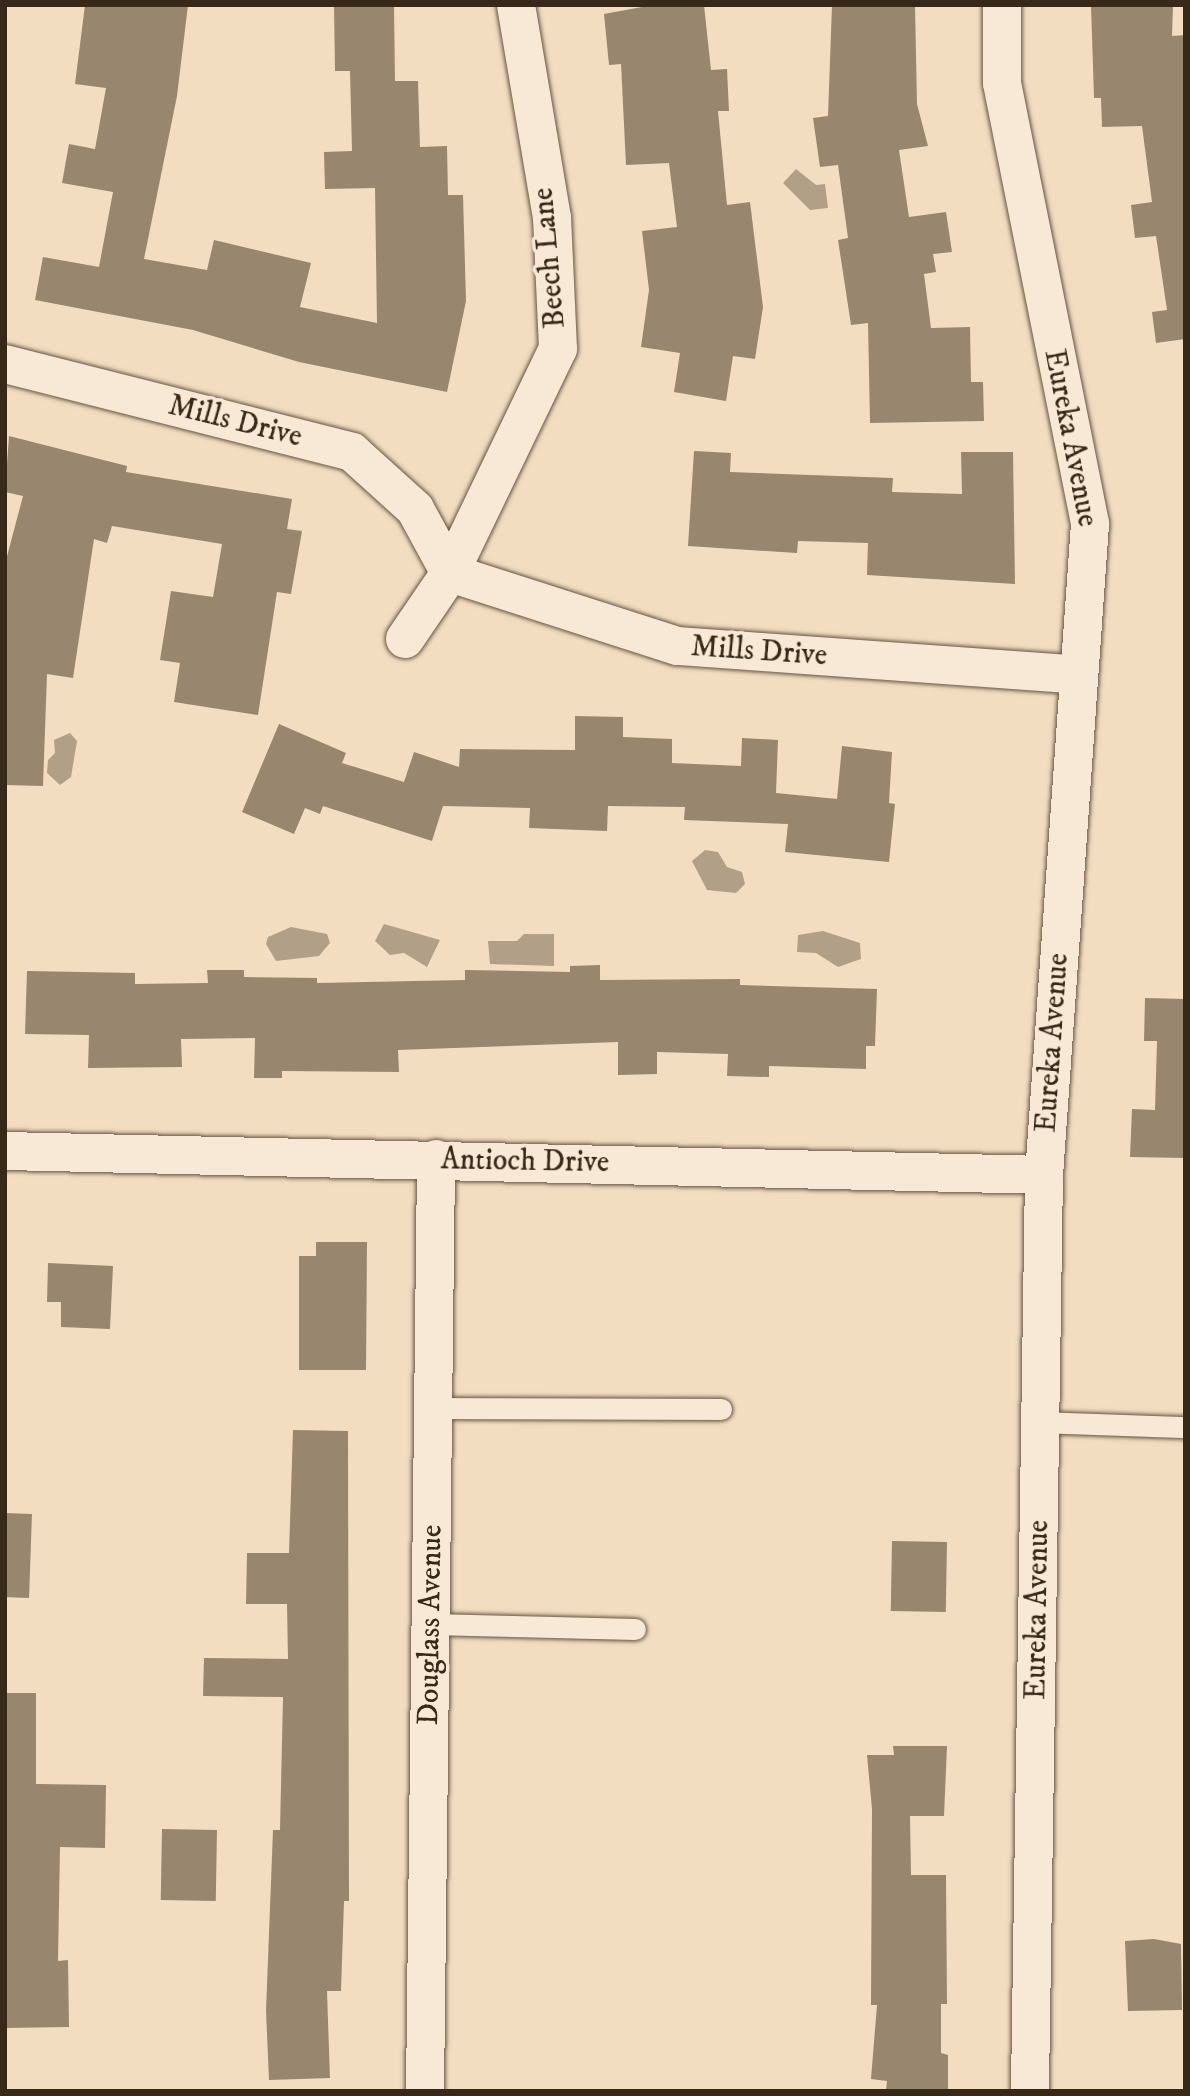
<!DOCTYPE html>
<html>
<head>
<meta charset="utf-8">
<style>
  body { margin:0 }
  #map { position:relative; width:1190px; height:2096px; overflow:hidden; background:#f2ddc0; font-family:"IM FELL DW Pica",serif }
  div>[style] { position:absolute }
  .water>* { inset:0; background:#b29f87 }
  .building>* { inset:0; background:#98866f; transform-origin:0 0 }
  .roads { filter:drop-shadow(0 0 2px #665542) drop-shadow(0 0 2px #665542) }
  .lane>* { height:21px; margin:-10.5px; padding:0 10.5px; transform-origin:10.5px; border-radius:10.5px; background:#f7e9d6 }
  .street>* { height:38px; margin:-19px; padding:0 19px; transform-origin:19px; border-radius:19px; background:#f7e9d6 }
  span { translate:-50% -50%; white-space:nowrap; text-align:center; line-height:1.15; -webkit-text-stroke:7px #f7e9d6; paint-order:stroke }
  .street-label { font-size:30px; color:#372818 }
  .frame { position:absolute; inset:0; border:7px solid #372818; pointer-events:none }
</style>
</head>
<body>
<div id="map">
  <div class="water">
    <i style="clip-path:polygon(796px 169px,816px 185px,825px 184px,828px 208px,810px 210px,783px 183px)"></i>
    <i style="clip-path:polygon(70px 733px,77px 741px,71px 777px,60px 785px,47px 773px,48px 760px,55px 753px,54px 740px)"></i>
    <i style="clip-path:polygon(705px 850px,718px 852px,727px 867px,742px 872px,745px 884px,736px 893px,707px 890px,692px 861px)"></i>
    <i style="clip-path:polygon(384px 924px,440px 940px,427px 967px,404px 953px,390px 955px,375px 941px)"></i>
    <i style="clip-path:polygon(291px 927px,327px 934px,330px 943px,319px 956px,276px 961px,266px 944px,268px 937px)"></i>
    <i style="clip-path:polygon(823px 931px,860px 943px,861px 959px,838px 967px,816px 953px,797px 952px,798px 935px)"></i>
    <i style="clip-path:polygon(524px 934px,554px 934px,554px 966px,490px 964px,488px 941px,517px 941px)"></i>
  </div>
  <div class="building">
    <i style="clip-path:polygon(85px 5px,188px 5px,177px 96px,144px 259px,207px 270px,214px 240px,311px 263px,300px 307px,377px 323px,375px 188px,325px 189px,324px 152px,352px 151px,350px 71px,335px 71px,334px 5px,394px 5px,395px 81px,418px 81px,420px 147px,447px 146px,448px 195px,463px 195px,466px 301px,447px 392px,299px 362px,193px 330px,35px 300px,43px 257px,99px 267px,113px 192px,62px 183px,69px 144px,95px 149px,106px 88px,75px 84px)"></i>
    <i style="clip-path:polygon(653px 5px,704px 5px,711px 70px,727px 69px,729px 111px,718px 111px,727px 205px,750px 202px,763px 307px,755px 359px,733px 356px,726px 401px,674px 392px,680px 353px,641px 347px,649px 290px,642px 231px,677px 227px,669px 163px,626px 165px,621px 64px,609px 65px,604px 14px)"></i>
    <i style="clip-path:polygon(832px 5px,915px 5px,917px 104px,928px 146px,899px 150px,909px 217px,946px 212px,952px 252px,933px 254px,936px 272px,924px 274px,931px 328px,970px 327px,971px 382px,983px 382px,984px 421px,870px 423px,868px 323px,851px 325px,838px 240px,848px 238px,838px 165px,820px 167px,813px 118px,828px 116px)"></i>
    <i style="clip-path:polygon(1091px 5px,1173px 5px,1172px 36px,1185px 35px,1185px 339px,1156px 343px,1152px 312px,1167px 310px,1156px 236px,1135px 238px,1131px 205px,1152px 202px,1142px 126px,1102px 127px,1101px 98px,1094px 98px)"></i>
    <i style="clip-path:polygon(9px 436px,127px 466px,126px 472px,292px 499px,287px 529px,302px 531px,291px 594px,277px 592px,258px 715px,174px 702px,180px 663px,160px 660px,171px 591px,213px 597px,222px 544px,112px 526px,107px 543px,94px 539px,73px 678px,47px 674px,43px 786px,5px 785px,5px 564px,23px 496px,5px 492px)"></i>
    <i style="clip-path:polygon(694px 451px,731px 453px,730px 472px,893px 478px,892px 492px,962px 494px,961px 452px,1013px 452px,1015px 584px,867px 575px,868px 543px,798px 541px,797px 553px,688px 546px)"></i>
    <i style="clip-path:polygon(575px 716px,623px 717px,623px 737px,672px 739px,672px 763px,741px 766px,742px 738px,778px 740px,776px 793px,837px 799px,842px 746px,892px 752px,889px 803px,895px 804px,889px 862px,785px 852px,788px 824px,684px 820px,685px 807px,608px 806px,607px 831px,529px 828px,530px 808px,443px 806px,432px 841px,323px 806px,320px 814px,305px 808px,294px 834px,242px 812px,279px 724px,346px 753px,342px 763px,404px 782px,414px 752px,459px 767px,460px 749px,575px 750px)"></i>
    <i style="clip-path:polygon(600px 965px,600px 980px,740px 979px,740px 985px,877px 989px,875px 1046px,866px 1046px,866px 1069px,769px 1066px,769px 1077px,727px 1076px,728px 1054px,657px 1052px,657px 1074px,618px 1075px,618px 1042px,398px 1050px,399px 1072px,282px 1071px,282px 1078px,254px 1078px,255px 1038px,181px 1039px,182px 1067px,88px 1068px,89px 1035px,25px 1034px,27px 971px,135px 973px,135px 984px,208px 983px,207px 970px,244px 970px,244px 977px,317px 978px,317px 983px,465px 980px,465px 970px,570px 972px,570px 966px)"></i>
    <i style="clip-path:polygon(1145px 998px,1185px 999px,1185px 1158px,1130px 1157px,1132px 1109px,1155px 1110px,1157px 1041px,1144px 1041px)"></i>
    <i style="clip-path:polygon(316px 1242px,367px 1242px,366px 1370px,299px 1370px,299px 1256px,316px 1256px)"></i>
    <i style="clip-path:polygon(48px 1263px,113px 1266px,110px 1329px,61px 1327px,61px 1302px,47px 1302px)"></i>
    <i style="clip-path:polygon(293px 1430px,348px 1431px,349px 1901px,344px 1901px,341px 1991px,327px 1991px,330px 2078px,269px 2080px,266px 2011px,273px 1830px,280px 1830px,283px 1697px,203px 1696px,204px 1658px,288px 1659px,287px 1604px,246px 1604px,247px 1553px,289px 1553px)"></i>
    <i style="left:5px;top:1513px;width:27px;height:84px;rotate:2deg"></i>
    <i style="left:892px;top:1541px;width:55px;height:70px;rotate:1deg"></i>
    <i style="clip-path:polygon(5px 1693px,36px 1693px,36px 1784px,106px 1785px,105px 1848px,60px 1847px,58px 1961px,68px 1960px,69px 2027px,5px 2028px)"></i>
    <i style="clip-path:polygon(893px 1746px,947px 1746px,944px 1816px,910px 1816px,911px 1875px,946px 1875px,947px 2004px,941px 2004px,941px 2053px,948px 2055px,948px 2091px,886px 2091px,887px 2081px,871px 2079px,877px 2005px,871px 2005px,872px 1809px,867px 1755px,894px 1755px)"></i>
    <i style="left:162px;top:1829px;width:55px;height:71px;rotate:1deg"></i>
    <i style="clip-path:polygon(1154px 1939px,1181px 1944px,1182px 2010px,1128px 2011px,1125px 1941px)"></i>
  </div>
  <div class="roads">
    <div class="lane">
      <i style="left:434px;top:1408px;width:287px;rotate:0.2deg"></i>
      <i style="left:1041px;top:1422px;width:144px;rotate:2deg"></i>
      <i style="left:431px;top:1624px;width:204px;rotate:1.4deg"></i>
    </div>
    <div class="street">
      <i style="left:1002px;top:5px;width:78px;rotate:90deg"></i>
      <i style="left:1002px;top:83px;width:450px;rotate:78.7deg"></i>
      <i style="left:1090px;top:524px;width:653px;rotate:94.04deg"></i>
      <i style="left:1044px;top:1175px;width:916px;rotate:90.88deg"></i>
      <i style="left:5px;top:364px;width:358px;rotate:14.2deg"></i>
      <i style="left:352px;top:452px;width:85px;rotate:42.1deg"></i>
      <i style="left:415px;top:509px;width:73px;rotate:61.3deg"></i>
      <i style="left:450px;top:573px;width:239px;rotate:17.8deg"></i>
      <i style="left:678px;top:646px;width:401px;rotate:4.1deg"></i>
      <i style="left:405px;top:639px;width:80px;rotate:-55.7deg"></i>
      <i style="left:450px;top:573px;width:249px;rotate:-64.3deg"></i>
      <i style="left:558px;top:349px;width:131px;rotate:-92.6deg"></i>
      <i style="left:552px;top:218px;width:216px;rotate:-99.6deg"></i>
      <i style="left:5px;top:1151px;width:1039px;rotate:1.32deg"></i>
      <i style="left:425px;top:2091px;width:932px;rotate:-89.32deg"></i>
    </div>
  </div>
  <div class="street-label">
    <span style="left:550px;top:258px;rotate:-95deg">Beech Lane</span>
    <span style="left:235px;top:422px;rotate:14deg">Mills Drive</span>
    <span style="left:1070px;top:438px;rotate:79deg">Eureka Avenue</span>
    <span style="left:759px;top:652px;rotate:4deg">Mills Drive</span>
    <span style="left:1053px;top:1043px;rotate:-86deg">Eureka Avenue</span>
    <span style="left:525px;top:1162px;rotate:1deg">Antioch Drive</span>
    <span style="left:1038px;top:1610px;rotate:-89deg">Eureka Avenue</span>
    <span style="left:431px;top:1625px;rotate:-89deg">Douglass Avenue</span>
  </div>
  <div class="frame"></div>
</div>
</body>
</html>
